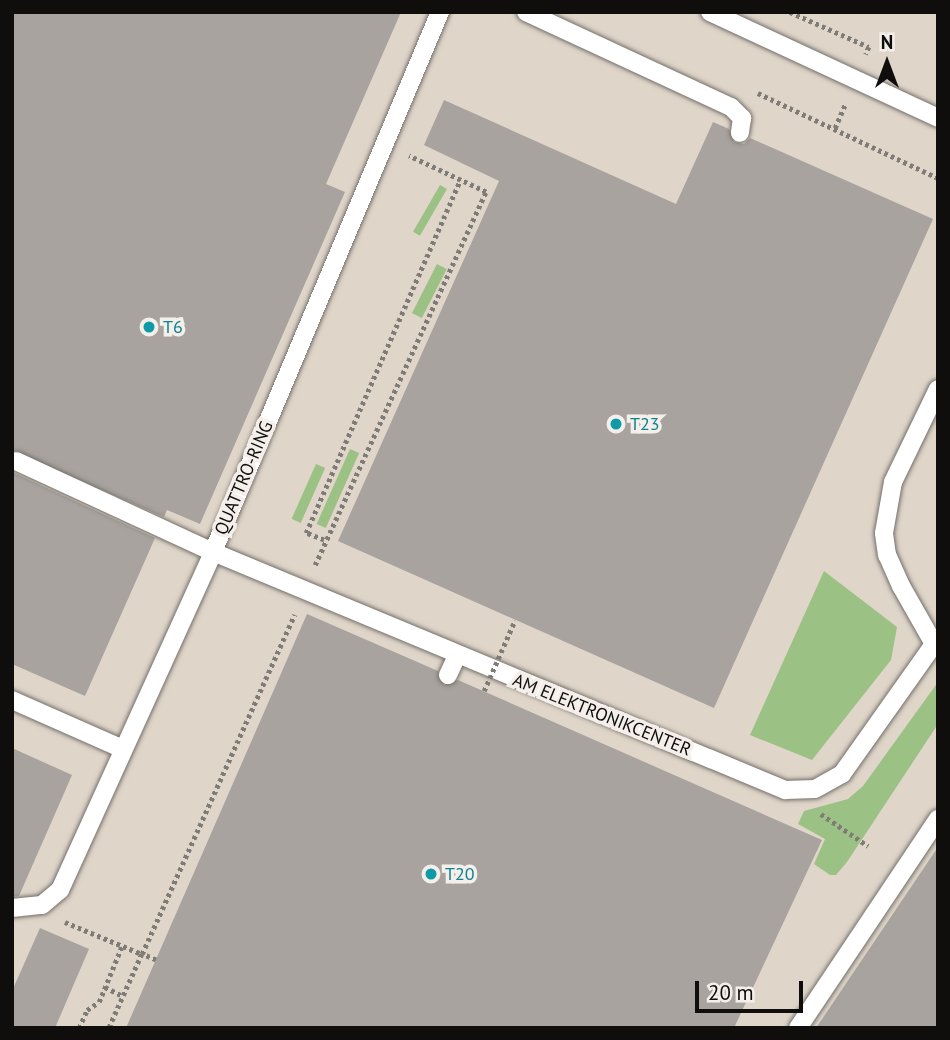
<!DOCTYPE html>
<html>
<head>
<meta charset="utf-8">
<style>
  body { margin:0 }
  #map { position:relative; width:950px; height:1040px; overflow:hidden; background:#e7e2dc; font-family:"PT Sans",sans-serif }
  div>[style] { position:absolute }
  .built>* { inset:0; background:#dfd5c9; transform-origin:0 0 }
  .green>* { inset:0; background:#9cc184; transform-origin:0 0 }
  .building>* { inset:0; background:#a8a39e }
  .path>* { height:4.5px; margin-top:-2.25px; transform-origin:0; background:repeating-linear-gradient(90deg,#7f7b77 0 3.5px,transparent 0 7px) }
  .roads { filter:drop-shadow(0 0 2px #746f6a) drop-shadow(0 0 2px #746f6a) }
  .lane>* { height:18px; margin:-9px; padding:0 9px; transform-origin:9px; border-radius:9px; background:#fff }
  .path-bridge>* { height:4.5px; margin-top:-2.25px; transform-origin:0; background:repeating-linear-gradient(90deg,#7f7b77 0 3.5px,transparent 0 7px) }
  .dots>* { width:19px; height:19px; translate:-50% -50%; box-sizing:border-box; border:4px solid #f4efea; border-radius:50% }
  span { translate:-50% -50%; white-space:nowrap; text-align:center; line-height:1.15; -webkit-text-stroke:7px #f4efea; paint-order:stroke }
  .culture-label { font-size:18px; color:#0d838f }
  .left { translate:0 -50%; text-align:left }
  .street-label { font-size:18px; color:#100e0c }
  .frame { position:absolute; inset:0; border:14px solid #100e0c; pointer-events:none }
  .north { position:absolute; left:852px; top:28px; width:70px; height:70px; -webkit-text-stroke:5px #f4efea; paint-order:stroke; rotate:0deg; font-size:19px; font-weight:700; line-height:28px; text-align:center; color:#100e0c }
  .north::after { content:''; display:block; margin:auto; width:24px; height:32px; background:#100e0c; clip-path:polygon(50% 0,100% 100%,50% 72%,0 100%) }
  .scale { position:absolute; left:695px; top:981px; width:108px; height:32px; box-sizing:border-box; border:4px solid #100e0c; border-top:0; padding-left:9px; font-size:21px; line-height:24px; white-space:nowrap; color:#100e0c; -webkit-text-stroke:5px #f4efea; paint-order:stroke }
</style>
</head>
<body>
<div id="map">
  <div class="built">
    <i style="left:12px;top:12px;width:926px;height:1016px"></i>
  </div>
  <div class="green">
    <i style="left:440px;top:185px;width:8px;height:54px;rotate:30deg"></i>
    <i style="left:437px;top:264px;width:11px;height:55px;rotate:27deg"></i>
    <i style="left:350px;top:449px;width:10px;height:82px;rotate:24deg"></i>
    <i style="left:316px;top:464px;width:10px;height:60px;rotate:24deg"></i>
    <i style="clip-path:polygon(824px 571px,897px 627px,891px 660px,812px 760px,750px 735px)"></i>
    <i style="clip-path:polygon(938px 682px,938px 724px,847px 862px,836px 875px,830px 875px,814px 864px,825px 839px,798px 824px,804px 811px,848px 799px,863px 786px)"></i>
  </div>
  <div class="building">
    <i style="clip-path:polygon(12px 12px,401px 12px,326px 184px,345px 192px,200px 524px,167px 510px,164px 517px,12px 451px)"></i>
    <i style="clip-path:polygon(444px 100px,676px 204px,713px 122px,729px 129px,734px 142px,744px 144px,750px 138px,933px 219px,714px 708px,338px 541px,499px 181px,424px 145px)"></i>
    <i style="clip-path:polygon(12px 472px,155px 538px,85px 696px,12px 664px)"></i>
    <i style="clip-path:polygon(307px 614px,438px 671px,444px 685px,458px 680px,822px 840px,734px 1028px,126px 1028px)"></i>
    <i style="clip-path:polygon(12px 748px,72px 775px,19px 896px,12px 897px)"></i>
    <i style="clip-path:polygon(938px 847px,938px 1028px,816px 1028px)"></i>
    <i style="clip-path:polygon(40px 928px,89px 949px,55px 1028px,12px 1028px,12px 991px)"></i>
  </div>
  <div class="path">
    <i style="left:790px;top:12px;width:86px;rotate:23.9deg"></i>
    <i style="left:869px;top:47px;width:8px;rotate:113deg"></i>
    <i style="left:758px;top:93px;width:199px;rotate:25.3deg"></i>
    <i style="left:835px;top:128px;width:26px;rotate:-67deg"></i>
    <i style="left:324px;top:540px;width:19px;rotate:-159deg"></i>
    <i style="left:306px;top:533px;width:385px;rotate:-66.4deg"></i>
    <i style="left:315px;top:565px;width:410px;rotate:-65.4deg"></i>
    <i style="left:486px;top:192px;width:85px;rotate:-154.9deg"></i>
    <i style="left:821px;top:814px;width:57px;rotate:34.2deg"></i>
    <i style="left:65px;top:922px;width:83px;rotate:22.6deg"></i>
    <i style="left:142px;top:954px;width:81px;rotate:114deg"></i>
    <i style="left:156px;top:960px;width:15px;rotate:-157deg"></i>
    <i style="left:142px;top:954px;width:372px;rotate:-65.8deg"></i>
    <i style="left:105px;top:987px;width:20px;rotate:27deg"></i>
    <i style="left:79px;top:1028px;width:20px;rotate:-66deg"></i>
    <i style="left:87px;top:1010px;width:14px;rotate:-34deg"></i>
    <i style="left:99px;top:1002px;width:61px;rotate:-67.7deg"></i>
  </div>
  <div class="roads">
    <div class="lane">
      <i style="left:526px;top:12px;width:226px;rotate:24.9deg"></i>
      <i style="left:731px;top:107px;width:16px;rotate:45deg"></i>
      <i style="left:742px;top:118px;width:15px;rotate:98deg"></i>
      <i style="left:710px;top:12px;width:251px;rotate:24.9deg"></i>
      <i style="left:16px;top:461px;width:217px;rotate:24.8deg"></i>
      <i style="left:213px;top:552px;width:620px;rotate:22.59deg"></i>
      <i style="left:785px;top:790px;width:30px;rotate:-2deg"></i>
      <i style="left:815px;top:789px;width:31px;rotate:-29deg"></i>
      <i style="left:842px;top:774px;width:159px;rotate:-54.7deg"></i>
      <i style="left:934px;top:644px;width:5px;rotate:37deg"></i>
      <i style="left:934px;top:644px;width:67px;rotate:-119.6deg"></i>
      <i style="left:901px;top:586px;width:34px;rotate:-114deg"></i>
      <i style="left:887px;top:555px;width:22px;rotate:-98deg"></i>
      <i style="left:884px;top:533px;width:52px;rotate:-80deg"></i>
      <i style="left:893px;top:482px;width:103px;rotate:-64.2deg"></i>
      <i style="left:448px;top:675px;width:21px;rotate:-65deg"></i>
      <i style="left:12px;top:700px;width:119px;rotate:23.8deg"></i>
      <i style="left:12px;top:908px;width:30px;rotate:-6deg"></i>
      <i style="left:42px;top:905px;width:23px;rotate:-40deg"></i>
      <i style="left:60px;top:890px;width:371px;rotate:-65.6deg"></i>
      <i style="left:213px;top:552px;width:586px;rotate:-67.2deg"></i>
      <i style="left:798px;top:1028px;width:252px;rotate:-56.2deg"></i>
    </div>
  </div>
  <div class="path-bridge">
    <i style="left:484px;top:691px;width:77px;rotate:-66.4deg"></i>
  </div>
  <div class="dots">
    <i style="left:149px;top:327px;background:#0f9aa8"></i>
    <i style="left:616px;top:424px;background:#0f9aa8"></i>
    <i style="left:431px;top:874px;background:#0f9aa8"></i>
  </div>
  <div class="culture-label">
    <span class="left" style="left:163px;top:327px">T6</span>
    <span class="left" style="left:630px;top:424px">T23</span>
    <span class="left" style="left:445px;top:874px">T20</span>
  </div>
  <div class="street-label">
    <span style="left:244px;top:478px;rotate:-67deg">QUATTRO-RING</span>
    <span style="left:602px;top:715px;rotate:22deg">AM ELEKTRONIKCENTER</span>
  </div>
  <div class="frame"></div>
  <div class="north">N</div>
  <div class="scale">20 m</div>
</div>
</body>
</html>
